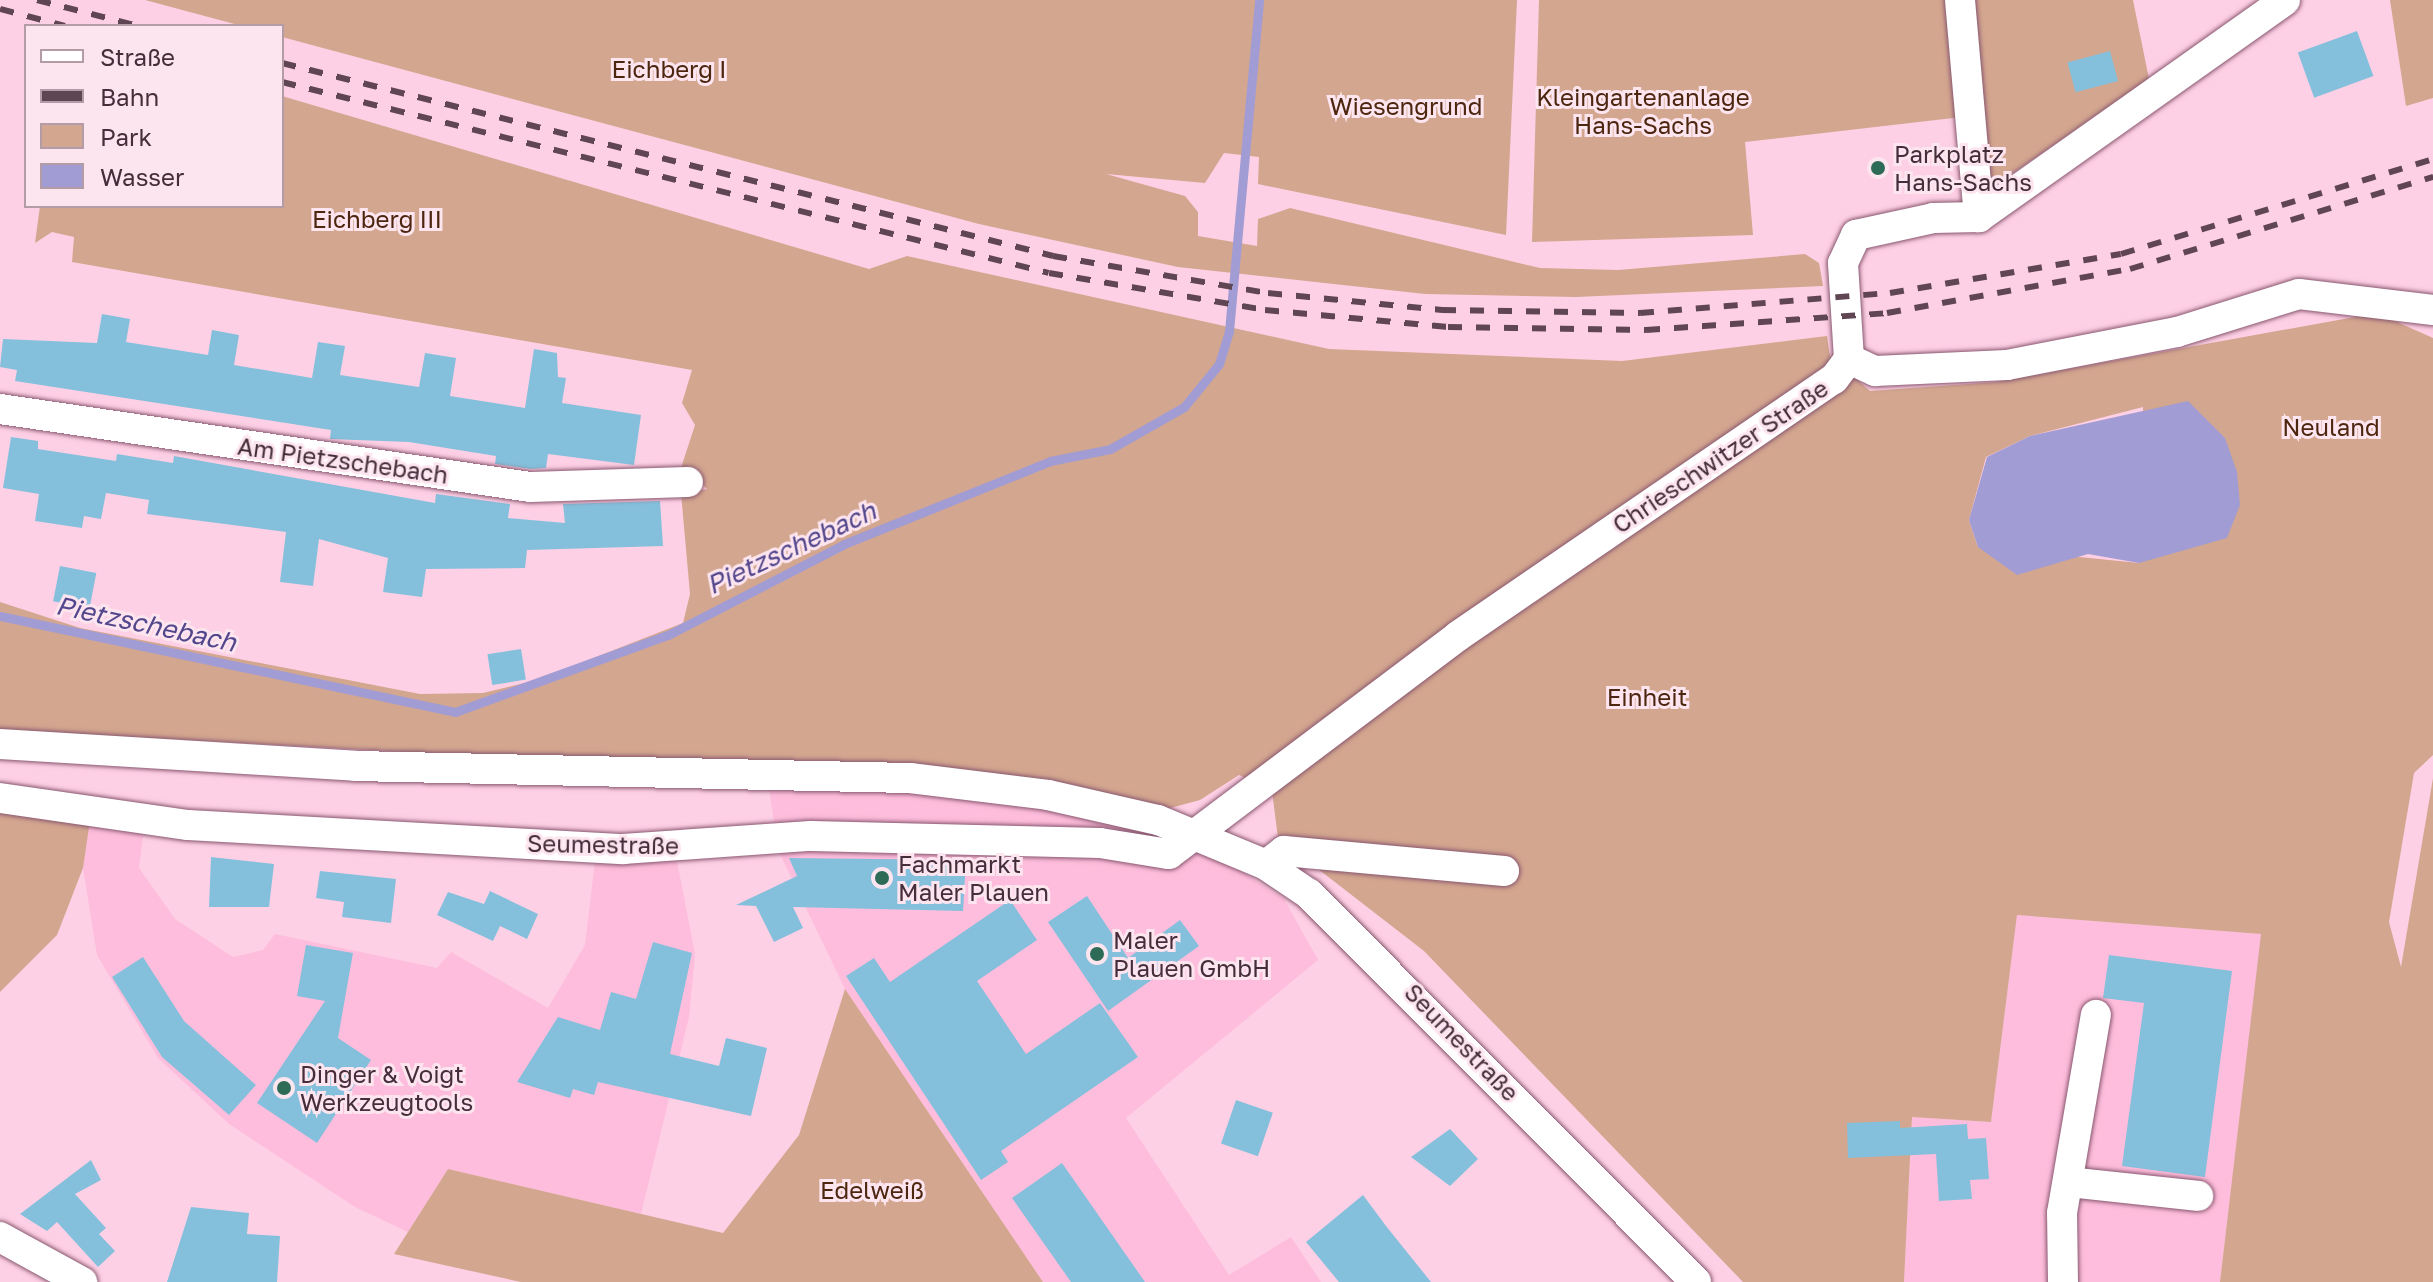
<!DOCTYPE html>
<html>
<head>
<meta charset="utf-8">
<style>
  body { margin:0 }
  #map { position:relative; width:2433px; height:1282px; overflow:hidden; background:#fed0e5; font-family:"Golos Text",sans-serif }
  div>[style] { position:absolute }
  .built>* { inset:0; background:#febddc }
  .green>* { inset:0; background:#d3a68f }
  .water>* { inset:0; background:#a29cd5 }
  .stream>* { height:9px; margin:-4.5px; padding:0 4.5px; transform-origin:4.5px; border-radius:4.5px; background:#a29cd5 }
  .building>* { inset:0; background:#84c0dc; transform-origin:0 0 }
  .roads { filter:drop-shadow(0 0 2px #895870) drop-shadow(0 0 2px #895870) }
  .minor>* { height:30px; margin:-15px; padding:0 15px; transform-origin:15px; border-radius:15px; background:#fff }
  .rail>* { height:6px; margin-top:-3px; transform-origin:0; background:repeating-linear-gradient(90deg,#604653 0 14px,transparent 0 28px) }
  .dots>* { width:22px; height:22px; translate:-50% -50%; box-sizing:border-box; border:4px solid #fde5ef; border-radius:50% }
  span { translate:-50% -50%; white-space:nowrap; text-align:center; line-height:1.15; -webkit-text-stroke:6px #fde5ef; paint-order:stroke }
  .park-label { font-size:24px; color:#4d260f }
  .poi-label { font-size:24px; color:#452e39 }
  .left { translate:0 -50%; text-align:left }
  .street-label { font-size:24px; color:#452e39 }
  .water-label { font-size:26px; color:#52468c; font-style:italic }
  .legend { position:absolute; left:24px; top:24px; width:260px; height:184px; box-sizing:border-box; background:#fde5ef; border:2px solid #b39ca6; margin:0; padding:10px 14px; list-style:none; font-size:24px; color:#452e39 }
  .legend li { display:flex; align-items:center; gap:16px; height:40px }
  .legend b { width:40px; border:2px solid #b39ca6 }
</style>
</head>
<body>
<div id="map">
  <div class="built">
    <i style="clip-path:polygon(768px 781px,1044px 803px,1205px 848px,1284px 899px,1318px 960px,1126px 1118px,1229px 1275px,1291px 1237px,1321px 1282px,1043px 1282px,845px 989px,778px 850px)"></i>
    <i style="clip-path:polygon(90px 821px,144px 829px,139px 868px,175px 919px,233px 957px,263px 950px,275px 934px,437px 968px,451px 952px,548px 1008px,585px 945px,595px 861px,676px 856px,695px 954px,689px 1017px,641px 1214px,448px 1169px,408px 1232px,355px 1207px,229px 1124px,158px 1058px,97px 955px,83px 868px)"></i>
    <i style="clip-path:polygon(2017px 915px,2262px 934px,2220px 1282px,1904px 1282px,1912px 1117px,1991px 1122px)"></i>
  </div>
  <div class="green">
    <i style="clip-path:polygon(145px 0,1517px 0,1506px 235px,1258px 184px,1259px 157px,1224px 153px,1205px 183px,1106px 174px,1185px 196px,1198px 212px,1198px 236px,1257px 246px,1258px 219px,1290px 208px,1540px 268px,1618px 270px,1805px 254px,1819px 263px,1823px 286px,1576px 297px,1425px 294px,1178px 267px,979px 224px,282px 37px,282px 26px,242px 26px)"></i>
    <i style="clip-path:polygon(1539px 0,1947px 0,1962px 117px,1745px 142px,1753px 235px,1532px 242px)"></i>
    <i style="clip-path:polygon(1971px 0,2133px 0,2149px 79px,2000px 182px,1989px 180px)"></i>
    <i style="clip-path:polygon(2390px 0,2433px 0,2433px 98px,2406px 106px)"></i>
    <i style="clip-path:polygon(evenodd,282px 96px,869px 269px,907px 256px,1329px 349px,1622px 361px,1827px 336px,1830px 356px,1870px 391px,1996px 382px,2377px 313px,2433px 338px,2433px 755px,2414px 773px,2389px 922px,2401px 967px,2433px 778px,2433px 1282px,2220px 1282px,2261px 934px,2017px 915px,1991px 1122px,1912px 1117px,1904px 1282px,1743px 1282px,1424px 951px,1278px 838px,1272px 791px,1239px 775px,1200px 800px,1163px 810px,539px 759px,0 730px,0 602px,80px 628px,420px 694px,483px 693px,537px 680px,683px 623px,690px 594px,681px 493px,707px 489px,694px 476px,678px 477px,695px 425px,682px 403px,692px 370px,72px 262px,74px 237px,52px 232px,35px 243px,40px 206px,282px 206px,282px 96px,2143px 407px,2139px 563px,1978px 547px,1969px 520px,1986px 457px,2030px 436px,2143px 407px)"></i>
    <i style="clip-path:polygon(0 811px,90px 821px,83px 868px,57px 935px,0 992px)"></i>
    <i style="clip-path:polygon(845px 989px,1043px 1282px,521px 1282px,394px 1254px,448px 1169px,723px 1233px,799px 1135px)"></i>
  </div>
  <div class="water">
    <i style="clip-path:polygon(2188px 401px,2225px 438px,2237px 472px,2240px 505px,2227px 538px,2139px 563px,2088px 554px,2017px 575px,1978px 547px,1969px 520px,1987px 457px,2030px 436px)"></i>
  </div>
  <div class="stream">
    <i style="left:0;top:616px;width:465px;rotate:11.9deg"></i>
    <i style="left:455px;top:712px;width:226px;rotate:-19.9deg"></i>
    <i style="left:668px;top:635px;width:198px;rotate:-27.3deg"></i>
    <i style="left:844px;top:544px;width:222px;rotate:-21.9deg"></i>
    <i style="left:1050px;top:461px;width:61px;rotate:-11.3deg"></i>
    <i style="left:1110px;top:449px;width:85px;rotate:-29.6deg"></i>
    <i style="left:1184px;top:407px;width:55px;rotate:-50.9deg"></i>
    <i style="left:1219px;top:364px;width:34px;rotate:-73deg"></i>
    <i style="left:1229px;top:331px;width:332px;rotate:-84.8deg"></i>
  </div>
  <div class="building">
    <i style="left:2357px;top:31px;width:48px;height:63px;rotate:70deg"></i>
    <i style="left:2110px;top:51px;width:31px;height:44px;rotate:75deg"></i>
    <i style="clip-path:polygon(102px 314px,130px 319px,126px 342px,208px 355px,212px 330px,239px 335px,234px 365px,312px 378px,318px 342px,345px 346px,340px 375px,419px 387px,425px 353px,456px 358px,450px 396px,525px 408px,534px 349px,557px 353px,558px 377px,566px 378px,562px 403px,641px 415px,634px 465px,548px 454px,546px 468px,531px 469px,495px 464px,496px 456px,409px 442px,330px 439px,331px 430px,15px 381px,17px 370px,0 367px,3px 339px,97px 343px)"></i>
    <i style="clip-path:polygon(11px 437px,38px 441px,38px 449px,116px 461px,117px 454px,173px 463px,174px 456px,435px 503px,436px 494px,510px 504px,508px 518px,565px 523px,563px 504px,660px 501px,663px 546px,527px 550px,525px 568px,426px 569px,422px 597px,383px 592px,388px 558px,319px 539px,313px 586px,280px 582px,286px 532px,147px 514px,149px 500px,106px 493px,101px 519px,84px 516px,82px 528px,35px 521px,39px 494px,3px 488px)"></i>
    <i style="left:60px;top:566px;width:37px;height:36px;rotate:11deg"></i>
    <i style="left:521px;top:649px;width:31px;height:34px;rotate:81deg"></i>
    <i style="clip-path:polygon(211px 857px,274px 864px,269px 907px,209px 907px)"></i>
    <i style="clip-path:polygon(789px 858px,966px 860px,963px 911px,793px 907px,803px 928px,774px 942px,756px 906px,736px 905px,797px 876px)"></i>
    <i style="clip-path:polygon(320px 871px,396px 879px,391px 923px,342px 917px,344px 902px,316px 898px)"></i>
    <i style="clip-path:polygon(490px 891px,538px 914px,527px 939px,500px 926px,493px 941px,437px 915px,448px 892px,484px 904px)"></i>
    <i style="clip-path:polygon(1087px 896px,1128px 958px,1180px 920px,1199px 946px,1108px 1011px,1048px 922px)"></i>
    <i style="clip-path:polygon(1010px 900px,1037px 940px,977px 981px,1026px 1054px,1100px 1003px,1138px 1057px,1001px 1151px,1008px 1162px,981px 1180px,846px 976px,874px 958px,890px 982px)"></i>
    <i style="clip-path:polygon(653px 942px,692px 953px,670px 1054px,719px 1066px,726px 1038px,767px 1048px,751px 1116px,598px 1082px,594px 1095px,573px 1089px,570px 1098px,517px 1082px,558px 1017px,600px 1030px,611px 992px,636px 999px)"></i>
    <i style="clip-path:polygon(306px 945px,353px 953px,338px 1038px,371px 1060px,317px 1143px,257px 1103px,325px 1001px,297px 996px)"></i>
    <i style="clip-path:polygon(2109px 955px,2232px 971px,2205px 1177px,2122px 1166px,2144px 1003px,2103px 998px)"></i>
    <i style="clip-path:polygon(143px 957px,184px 1021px,256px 1085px,229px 1115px,162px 1057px,112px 977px)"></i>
    <i style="left:1236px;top:1100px;width:39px;height:46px;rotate:19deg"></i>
    <i style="clip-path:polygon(1900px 1121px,1900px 1128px,1967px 1124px,1968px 1139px,1986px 1138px,1989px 1179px,1970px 1180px,1972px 1199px,1939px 1201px,1936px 1154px,1848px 1158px,1847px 1123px)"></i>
    <i style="clip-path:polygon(1450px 1129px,1478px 1159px,1450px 1186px,1411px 1157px)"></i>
    <i style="clip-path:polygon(91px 1160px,101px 1180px,75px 1194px,106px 1228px,99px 1234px,115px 1251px,98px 1267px,57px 1222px,47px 1231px,20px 1214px)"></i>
    <i style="clip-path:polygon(1062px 1163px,1145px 1282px,1071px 1282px,1012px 1198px)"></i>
    <i style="clip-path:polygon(1363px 1195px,1386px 1226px,1431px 1282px,1339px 1282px,1306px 1242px)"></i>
    <i style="clip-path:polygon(191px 1207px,249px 1213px,247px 1234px,280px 1236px,277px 1282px,167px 1282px)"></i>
  </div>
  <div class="roads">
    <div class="minor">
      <i style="left:1960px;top:0;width:218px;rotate:85deg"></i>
      <i style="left:1849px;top:359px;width:29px;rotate:25deg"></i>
      <i style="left:1875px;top:371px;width:132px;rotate:-2.6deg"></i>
      <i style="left:2007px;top:365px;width:173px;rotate:-11deg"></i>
      <i style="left:2177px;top:332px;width:128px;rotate:-17.3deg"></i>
      <i style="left:2299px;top:294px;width:135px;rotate:6.8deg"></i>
      <i style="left:0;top:409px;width:536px;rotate:8.37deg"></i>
      <i style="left:530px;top:487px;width:158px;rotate:-1.8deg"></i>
      <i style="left:0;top:744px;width:356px;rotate:3.5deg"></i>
      <i style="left:355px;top:766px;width:555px;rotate:1.24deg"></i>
      <i style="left:910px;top:778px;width:139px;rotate:7deg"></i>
      <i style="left:1048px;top:795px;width:113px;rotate:12.8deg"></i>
      <i style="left:1158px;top:820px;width:117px;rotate:22.6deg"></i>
      <i style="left:1266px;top:865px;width:52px;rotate:34deg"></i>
      <i style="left:1309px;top:894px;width:548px;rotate:45.07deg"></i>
      <i style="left:0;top:798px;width:190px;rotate:8.2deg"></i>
      <i style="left:188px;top:825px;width:436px;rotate:3.2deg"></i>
      <i style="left:623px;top:849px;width:188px;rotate:-4deg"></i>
      <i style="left:811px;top:836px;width:289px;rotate:1.4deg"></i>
      <i style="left:1100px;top:843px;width:70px;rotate:9.1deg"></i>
      <i style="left:1169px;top:854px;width:362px;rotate:-37deg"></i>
      <i style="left:1458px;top:636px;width:455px;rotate:-34.4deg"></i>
      <i style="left:1834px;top:379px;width:25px;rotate:-53deg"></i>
      <i style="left:1849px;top:359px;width:96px;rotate:-93.6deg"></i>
      <i style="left:1843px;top:263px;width:31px;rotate:-65deg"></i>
      <i style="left:1856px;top:235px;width:79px;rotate:-12.4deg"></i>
      <i style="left:1933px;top:218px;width:46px;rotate:-1.2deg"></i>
      <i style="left:1979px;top:217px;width:375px;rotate:-35.3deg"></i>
      <i style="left:1266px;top:865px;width:23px;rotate:-38deg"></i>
      <i style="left:1284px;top:851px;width:221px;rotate:5.2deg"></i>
      <i style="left:2068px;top:1182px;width:131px;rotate:6.1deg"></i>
      <i style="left:0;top:1237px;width:94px;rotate:28.8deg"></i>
      <i style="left:2063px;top:1282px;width:69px;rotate:-90.8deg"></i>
      <i style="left:2062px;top:1213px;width:201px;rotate:-80.3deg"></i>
    </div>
  </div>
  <div class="rail">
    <i style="left:37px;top:0;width:104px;rotate:14.4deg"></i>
    <i style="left:0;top:9px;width:67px;rotate:14.7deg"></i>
    <i style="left:282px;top:63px;width:795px;rotate:14.05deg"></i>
    <i style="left:1053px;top:256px;width:218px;rotate:9.8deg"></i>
    <i style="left:1268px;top:293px;width:175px;rotate:5.6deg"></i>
    <i style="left:1442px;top:310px;width:198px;rotate:0.9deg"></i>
    <i style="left:1640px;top:313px;width:251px;rotate:-4.6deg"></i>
    <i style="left:1890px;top:293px;width:234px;rotate:-9.6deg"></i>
    <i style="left:2121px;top:254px;width:326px;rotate:-16.9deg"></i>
    <i style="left:282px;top:82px;width:790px;rotate:13.98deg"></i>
    <i style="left:1049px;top:273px;width:219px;rotate:9.7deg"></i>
    <i style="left:1265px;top:310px;width:184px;rotate:5.3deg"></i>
    <i style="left:1448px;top:327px;width:198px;rotate:0.9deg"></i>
    <i style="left:1646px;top:330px;width:242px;rotate:-4deg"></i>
    <i style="left:1887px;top:313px;width:247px;rotate:-10.3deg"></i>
    <i style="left:2130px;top:269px;width:317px;rotate:-16.9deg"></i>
  </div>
  <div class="dots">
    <i style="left:1878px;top:168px;background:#2d6b57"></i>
    <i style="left:882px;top:878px;background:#2d6b57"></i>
    <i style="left:1097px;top:954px;background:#2d6b57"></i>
    <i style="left:284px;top:1088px;background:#2d6b57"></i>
  </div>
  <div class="park-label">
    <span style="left:669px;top:69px">Eichberg I</span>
    <span style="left:1643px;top:111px">Kleingartenanlage<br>Hans-Sachs</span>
    <span style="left:1406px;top:106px">Wiesengrund</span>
    <span style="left:377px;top:219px">Eichberg III</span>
    <span style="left:2331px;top:427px">Neuland</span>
    <span style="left:1647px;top:697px">Einheit</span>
    <span style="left:872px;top:1190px">Edelweiß</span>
  </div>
  <div class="poi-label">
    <span class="left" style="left:1894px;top:168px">Parkplatz<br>Hans-Sachs</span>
    <span class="left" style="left:898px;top:878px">Fachmarkt<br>Maler Plauen</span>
    <span class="left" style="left:1113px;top:954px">Maler<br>Plauen GmbH</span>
    <span class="left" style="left:300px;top:1088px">Dinger &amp; Voigt<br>Werkzeugtools</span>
  </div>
  <div class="street-label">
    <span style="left:1720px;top:456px;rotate:-34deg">Chrieschwitzer Straße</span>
    <span style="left:343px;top:460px;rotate:8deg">Am Pietzschebach</span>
    <span style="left:603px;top:844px;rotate:1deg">Seumestraße</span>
    <span style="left:1462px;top:1042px;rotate:46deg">Seumestraße</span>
  </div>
  <div class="water-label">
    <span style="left:791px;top:548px;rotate:-25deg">Pietzschebach</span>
    <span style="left:146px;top:624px;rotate:12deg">Pietzschebach</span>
  </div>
  <ul class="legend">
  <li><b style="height:10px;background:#fff"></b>Straße</li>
  <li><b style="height:10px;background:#604653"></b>Bahn</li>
  <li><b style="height:22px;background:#d3a68f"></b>Park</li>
  <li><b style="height:22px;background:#a29cd5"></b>Wasser</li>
  </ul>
</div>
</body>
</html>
